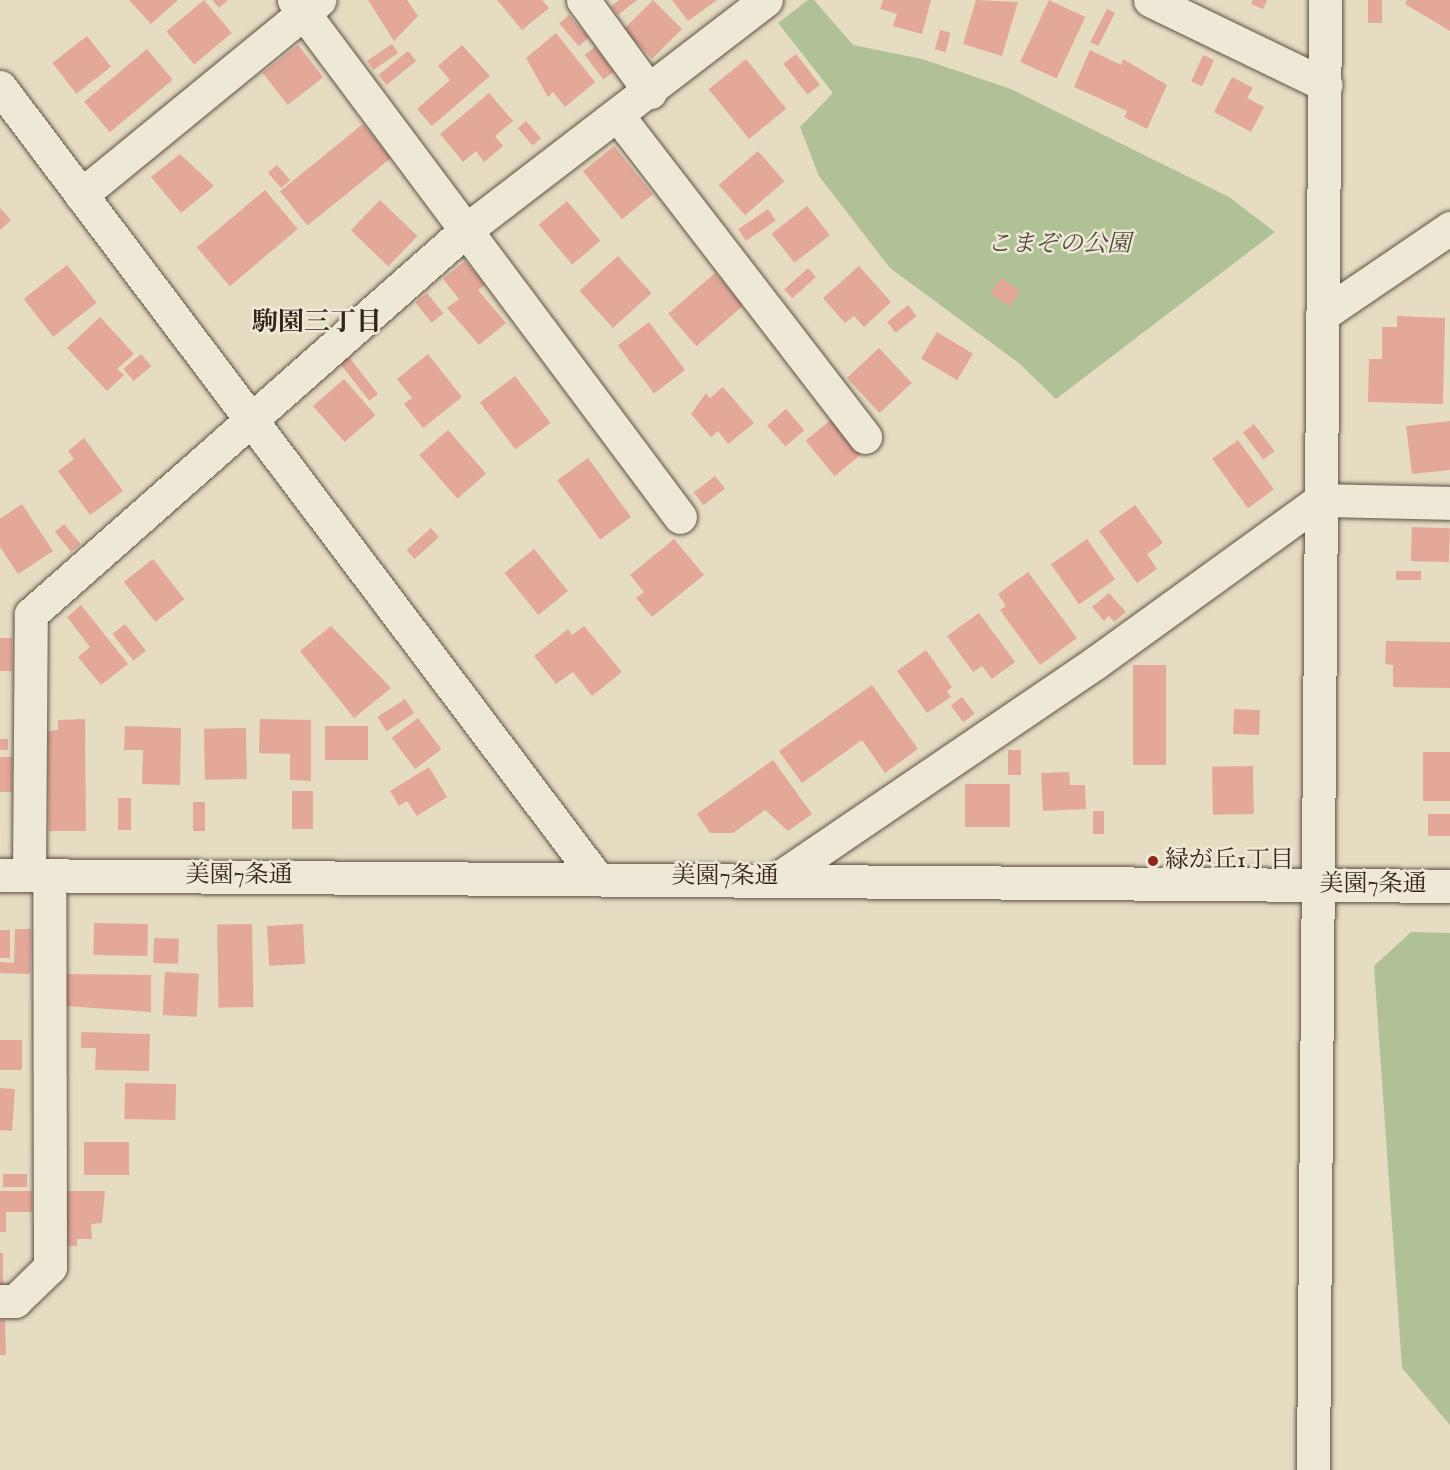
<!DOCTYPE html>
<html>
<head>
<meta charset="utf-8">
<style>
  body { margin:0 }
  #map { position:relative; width:1450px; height:1470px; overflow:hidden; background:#e5dcc2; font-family:"IM FELL English","Noto Serif JP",serif }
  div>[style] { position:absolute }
  .green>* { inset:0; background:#b1c196 }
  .building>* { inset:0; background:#e4a899; transform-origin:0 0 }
  .roads { filter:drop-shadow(0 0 2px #605144) drop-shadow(0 0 2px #605144) }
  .street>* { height:33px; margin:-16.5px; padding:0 16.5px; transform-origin:16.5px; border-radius:16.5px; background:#eee8d7 }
  .secondary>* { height:33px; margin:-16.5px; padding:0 16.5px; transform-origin:16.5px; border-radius:16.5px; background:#eee8d7 }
  .dots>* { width:16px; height:16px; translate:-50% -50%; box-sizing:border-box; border:3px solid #eee8d7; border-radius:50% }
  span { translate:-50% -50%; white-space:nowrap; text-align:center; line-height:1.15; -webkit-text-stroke:5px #eee8d7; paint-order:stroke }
  .park-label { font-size:24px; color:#524a39; font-style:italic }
  .poi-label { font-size:24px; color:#33231a }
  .left { translate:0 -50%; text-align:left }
  .street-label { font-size:24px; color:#33231a }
  .neighbourhood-label { font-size:26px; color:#33231a; font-weight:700 }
</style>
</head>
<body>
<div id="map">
  <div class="green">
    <i style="clip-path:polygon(808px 0,814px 0,853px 45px,922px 59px,1011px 89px,1229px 197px,1275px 232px,1056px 399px,1020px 364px,890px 268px,819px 176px,800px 127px,833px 93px,778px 23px)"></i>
    <i style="clip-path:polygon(1411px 932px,1450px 933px,1450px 1425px,1402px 1368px,1374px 966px)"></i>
  </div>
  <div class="building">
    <i style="clip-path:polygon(129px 0,178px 0,151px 24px)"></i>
    <i style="left:204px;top:0;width:43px;height:49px;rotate:50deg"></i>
    <i style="clip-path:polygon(212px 0,228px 0,219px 8px)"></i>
    <i style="clip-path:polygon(368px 0,407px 0,418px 16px,394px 41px)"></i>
    <i style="clip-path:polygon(497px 0,542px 0,549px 8px,522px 30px)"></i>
    <i style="clip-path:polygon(619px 0,637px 0,618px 15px,611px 6px)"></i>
    <i style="left:653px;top:0;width:41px;height:42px;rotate:45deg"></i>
    <i style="clip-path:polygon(672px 0,717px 0,688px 21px)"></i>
    <i style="clip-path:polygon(883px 0,931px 0,922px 34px,893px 26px,897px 14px,880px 9px)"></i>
    <i style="clip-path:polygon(976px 0,1018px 2px,1002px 56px,963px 44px)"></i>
    <i style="left:1049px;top:0;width:40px;height:68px;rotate:25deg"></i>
    <i style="clip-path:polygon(1253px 0,1267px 0,1263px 9px,1251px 4px)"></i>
    <i style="left:1368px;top:0;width:14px;height:23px"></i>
    <i style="clip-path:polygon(1407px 0,1450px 0,1450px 31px,1405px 4px)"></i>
    <i style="left:1107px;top:9px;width:9px;height:37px;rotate:27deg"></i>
    <i style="left:569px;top:15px;width:30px;height:13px;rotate:49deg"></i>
    <i style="left:940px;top:30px;width:11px;height:20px;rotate:15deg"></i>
    <i style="clip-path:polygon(556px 33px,595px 82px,565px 107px,553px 92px,548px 97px,526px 58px)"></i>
    <i style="left:87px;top:36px;width:39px;height:44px;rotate:52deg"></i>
    <i style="left:392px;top:44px;width:11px;height:30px;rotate:56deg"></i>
    <i style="left:298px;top:45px;width:41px;height:45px;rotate:52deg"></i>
    <i style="clip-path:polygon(462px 45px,490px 76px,432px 126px,417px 109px,450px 80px,438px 66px)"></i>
    <i style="left:595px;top:47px;width:31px;height:13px;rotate:53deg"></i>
    <i style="left:147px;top:49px;width:40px;height:82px;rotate:50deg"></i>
    <i style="clip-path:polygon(1090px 50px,1121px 65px,1123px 59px,1167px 85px,1147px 129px,1124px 117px,1127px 111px,1074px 87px)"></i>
    <i style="left:408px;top:51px;width:13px;height:38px;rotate:51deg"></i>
    <i style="left:796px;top:54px;width:39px;height:16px;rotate:52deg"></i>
    <i style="left:1203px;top:55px;width:12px;height:29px;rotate:24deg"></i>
    <i style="left:746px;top:59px;width:64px;height:48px;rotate:51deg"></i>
    <i style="clip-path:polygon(1232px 77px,1253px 88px,1247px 98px,1264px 107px,1251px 132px,1214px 112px)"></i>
    <i style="clip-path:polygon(489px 93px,513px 121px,495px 136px,503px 146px,484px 162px,476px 151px,463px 162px,440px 134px)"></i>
    <i style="left:526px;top:121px;width:23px;height:11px;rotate:49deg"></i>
    <i style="left:363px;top:124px;width:44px;height:107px;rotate:51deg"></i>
    <i style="left:614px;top:146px;width:62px;height:40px;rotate:51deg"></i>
    <i style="left:758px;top:151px;width:40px;height:52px;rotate:49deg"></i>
    <i style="clip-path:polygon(180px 154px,214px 186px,181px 213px,151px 177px)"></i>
    <i style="left:277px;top:165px;width:20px;height:12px;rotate:49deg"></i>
    <i style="left:265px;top:190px;width:51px;height:89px;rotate:50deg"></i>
    <i style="left:380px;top:200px;width:52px;height:42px;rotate:44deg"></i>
    <i style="left:567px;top:201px;width:52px;height:37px;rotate:50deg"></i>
    <i style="left:807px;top:206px;width:37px;height:45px;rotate:52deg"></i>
    <i style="clip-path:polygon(0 208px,11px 220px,0 230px)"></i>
    <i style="left:768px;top:209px;width:14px;height:36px;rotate:56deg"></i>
    <i style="left:618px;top:256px;width:50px;height:52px;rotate:48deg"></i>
    <i style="clip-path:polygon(465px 261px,485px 285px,478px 290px,506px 323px,479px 345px,447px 308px,459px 299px,443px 279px)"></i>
    <i style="left:67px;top:265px;width:48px;height:55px;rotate:52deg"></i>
    <i style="clip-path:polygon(859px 266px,891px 302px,864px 327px,854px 316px,845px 323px,823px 298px)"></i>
    <i style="left:808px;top:268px;width:12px;height:32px;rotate:48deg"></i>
    <i style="left:715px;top:273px;width:43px;height:62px;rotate:49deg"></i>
    <i style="left:1001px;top:278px;width:23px;height:19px;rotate:34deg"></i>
    <i style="left:427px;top:293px;width:26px;height:15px;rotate:51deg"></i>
    <i style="left:908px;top:305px;width:14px;height:27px;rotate:51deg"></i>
    <i style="clip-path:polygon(1397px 316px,1445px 318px,1443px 404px,1368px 402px,1369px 359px,1382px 359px,1382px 327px,1397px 327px)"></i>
    <i style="clip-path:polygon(100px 317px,134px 354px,117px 369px,124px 375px,107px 391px,67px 348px)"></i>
    <i style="left:649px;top:322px;width:60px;height:39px;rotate:53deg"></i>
    <i style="left:937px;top:332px;width:42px;height:31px;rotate:31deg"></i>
    <i style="left:879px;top:348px;width:48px;height:44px;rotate:47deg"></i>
    <i style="left:141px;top:354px;width:16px;height:23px;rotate:50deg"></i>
    <i style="clip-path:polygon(428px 354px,462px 397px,423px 428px,404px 404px,412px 398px,397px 379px)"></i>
    <i style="left:349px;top:357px;width:47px;height:11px;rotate:52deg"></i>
    <i style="left:515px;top:376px;width:59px;height:44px;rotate:53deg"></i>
    <i style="left:344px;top:379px;width:48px;height:41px;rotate:49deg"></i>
    <i style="clip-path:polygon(723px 387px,754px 423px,728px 444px,718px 431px,711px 437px,691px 414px,706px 393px,710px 398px)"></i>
    <i style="left:786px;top:409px;width:28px;height:25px;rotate:49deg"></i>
    <i style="left:832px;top:419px;width:46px;height:34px;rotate:51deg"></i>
    <i style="clip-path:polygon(1450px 421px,1450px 470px,1412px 474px,1406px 426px)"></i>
    <i style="left:1254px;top:424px;width:34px;height:14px;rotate:53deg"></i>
    <i style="left:448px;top:430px;width:58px;height:38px;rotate:49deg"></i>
    <i style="clip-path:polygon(84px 438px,123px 491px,90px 515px,58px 471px,74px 459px,68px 451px)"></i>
    <i style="left:1238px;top:440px;width:61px;height:32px;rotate:54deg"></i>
    <i style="left:588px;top:458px;width:73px;height:38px;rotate:54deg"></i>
    <i style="left:715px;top:476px;width:16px;height:27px;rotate:52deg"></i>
    <i style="clip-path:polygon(22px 504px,53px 551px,18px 574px,0 547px,0 519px)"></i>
    <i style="clip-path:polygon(1135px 505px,1163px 543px,1147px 554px,1157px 569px,1137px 583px,1099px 531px)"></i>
    <i style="left:64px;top:524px;width:26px;height:12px;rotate:50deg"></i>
    <i style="left:1412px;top:527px;width:38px;height:34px;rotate:2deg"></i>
    <i style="left:431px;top:528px;width:12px;height:33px;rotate:48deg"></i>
    <i style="clip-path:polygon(674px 539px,704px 575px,652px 617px,636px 598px,644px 592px,630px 575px)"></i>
    <i style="left:1087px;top:539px;width:49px;height:44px;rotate:55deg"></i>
    <i style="left:534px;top:549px;width:54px;height:38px;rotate:51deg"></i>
    <i style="left:153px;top:559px;width:51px;height:37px;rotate:52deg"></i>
    <i style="left:1396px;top:571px;width:25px;height:9px"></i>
    <i style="clip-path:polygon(1028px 572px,1077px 638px,1040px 665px,1000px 610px,1006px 606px,998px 594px)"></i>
    <i style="clip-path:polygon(1109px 593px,1126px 612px,1114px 622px,1109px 616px,1104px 621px,1092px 607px)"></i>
    <i style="clip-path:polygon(81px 605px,128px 664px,101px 685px,78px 657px,90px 647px,67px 617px)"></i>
    <i style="clip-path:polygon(979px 613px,1015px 662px,992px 679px,982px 666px,973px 672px,947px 636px)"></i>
    <i style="left:125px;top:624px;width:34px;height:16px;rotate:52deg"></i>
    <i style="clip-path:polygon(331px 626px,391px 688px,354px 718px,300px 651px)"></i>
    <i style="clip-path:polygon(584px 626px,622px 672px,592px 696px,573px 672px,556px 684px,534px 656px,568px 629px,572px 635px)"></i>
    <i style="left:0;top:638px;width:12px;height:33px"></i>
    <i style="clip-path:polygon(1386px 641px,1450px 642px,1450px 688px,1393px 687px,1393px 665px,1385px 664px)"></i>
    <i style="clip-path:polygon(926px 650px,952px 687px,947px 691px,951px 697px,927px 713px,897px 671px)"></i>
    <i style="left:1133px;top:665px;width:33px;height:100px"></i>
    <i style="clip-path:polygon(872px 685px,918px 749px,885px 773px,862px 740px,802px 783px,779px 751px)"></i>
    <i style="left:962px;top:697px;width:21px;height:14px;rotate:53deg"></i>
    <i style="left:405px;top:699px;width:17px;height:33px;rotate:57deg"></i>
    <i style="left:1234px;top:709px;width:26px;height:25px;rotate:2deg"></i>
    <i style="left:418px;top:718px;width:39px;height:33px;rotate:53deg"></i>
    <i style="clip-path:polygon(85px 719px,86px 831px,49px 831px,48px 731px,58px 730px,58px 720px)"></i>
    <i style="clip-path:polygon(260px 719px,311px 720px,311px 781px,290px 780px,290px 754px,259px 753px)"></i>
    <i style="clip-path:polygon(125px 726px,181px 728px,180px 785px,142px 784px,143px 750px,124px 750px)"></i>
    <i style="left:325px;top:726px;width:43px;height:34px"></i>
    <i style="left:246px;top:728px;width:51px;height:42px;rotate:89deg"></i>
    <i style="left:0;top:739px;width:8px;height:11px"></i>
    <i style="left:1008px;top:750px;width:13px;height:25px"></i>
    <i style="left:1423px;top:752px;width:27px;height:49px"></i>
    <i style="left:0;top:757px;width:12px;height:35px"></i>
    <i style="clip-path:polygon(773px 760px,812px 814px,788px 831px,765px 810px,733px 833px,710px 833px,697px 814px)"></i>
    <i style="left:1253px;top:766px;width:48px;height:41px;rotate:89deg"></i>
    <i style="clip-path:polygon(429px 767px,447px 797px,417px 816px,407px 801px,399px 806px,390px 791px)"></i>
    <i style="clip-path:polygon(1069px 772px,1070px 785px,1085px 785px,1086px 809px,1043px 811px,1041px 773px)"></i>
    <i style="left:965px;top:784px;width:45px;height:43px"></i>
    <i style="left:292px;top:791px;width:21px;height:38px"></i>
    <i style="left:118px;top:798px;width:13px;height:32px"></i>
    <i style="left:193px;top:802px;width:12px;height:29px"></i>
    <i style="left:1093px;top:811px;width:11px;height:23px"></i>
    <i style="left:1428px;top:814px;width:22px;height:22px"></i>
    <i style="left:94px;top:923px;width:54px;height:32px;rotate:1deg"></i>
    <i style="left:252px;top:924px;width:83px;height:35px;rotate:89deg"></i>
    <i style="left:303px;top:924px;width:40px;height:36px;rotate:87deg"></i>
    <i style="clip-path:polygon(15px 929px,31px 929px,30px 974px,0 973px,0 962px,14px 963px)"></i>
    <i style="left:0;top:930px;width:10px;height:28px"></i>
    <i style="left:154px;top:938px;width:25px;height:25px;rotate:2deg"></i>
    <i style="left:165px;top:972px;width:34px;height:43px;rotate:3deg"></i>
    <i style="clip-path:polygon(65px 974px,151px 975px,151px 1012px,65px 1006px)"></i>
    <i style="clip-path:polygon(81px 1032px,150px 1034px,149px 1071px,95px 1070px,96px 1048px,81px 1048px)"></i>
    <i style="left:0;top:1040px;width:22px;height:30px"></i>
    <i style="left:125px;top:1083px;width:51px;height:36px;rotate:1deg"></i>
    <i style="left:0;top:1088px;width:15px;height:42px;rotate:4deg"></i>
    <i style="left:84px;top:1142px;width:45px;height:33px"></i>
    <i style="left:27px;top:1174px;width:13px;height:24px;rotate:90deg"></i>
    <i style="clip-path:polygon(0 1191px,32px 1191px,32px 1212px,6px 1212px,6px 1232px,0 1232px)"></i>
    <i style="clip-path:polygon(66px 1191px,105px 1191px,102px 1223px,91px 1224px,92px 1239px,77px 1239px,77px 1246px,68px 1246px)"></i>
    <i style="left:0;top:1253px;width:3px;height:32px"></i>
    <i style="clip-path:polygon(0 1320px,5px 1320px,6px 1355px,0 1355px)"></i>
  </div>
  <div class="roads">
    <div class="street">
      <i style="left:294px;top:0;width:645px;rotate:53.25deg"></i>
      <i style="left:583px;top:0;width:114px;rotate:53.9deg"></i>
      <i style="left:1150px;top:0;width:195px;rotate:25.8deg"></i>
      <i style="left:618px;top:116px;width:405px;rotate:52.4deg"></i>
      <i style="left:81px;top:195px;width:308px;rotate:-39.3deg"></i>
      <i style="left:1322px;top:315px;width:155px;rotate:-34.2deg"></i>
      <i style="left:29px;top:875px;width:261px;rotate:-89.6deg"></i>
      <i style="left:31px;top:614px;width:580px;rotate:-41.44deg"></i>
      <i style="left:466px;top:230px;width:378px;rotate:-37.5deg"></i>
      <i style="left:780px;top:877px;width:381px;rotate:-34.2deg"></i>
      <i style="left:1095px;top:663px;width:278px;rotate:-35.9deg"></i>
      <i style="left:1320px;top:500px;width:130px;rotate:1.3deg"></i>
      <i style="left:0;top:1301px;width:15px"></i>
      <i style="left:15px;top:1301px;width:49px;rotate:-44.2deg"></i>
      <i style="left:50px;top:1267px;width:391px;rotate:-90.1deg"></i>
    </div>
    <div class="secondary">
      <i style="left:0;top:87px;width:990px;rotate:52.97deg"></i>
      <i style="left:0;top:875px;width:1450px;rotate:0.43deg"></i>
      <i style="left:1313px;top:1470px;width:1470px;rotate:-89.53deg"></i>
    </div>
  </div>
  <div class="dots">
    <i style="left:1153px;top:861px;background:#8f2418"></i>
  </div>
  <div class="park-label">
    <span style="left:1059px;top:245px">こまぞの公園</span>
  </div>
  <div class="poi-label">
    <span class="left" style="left:1165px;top:861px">緑が丘1丁目</span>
  </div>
  <div class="street-label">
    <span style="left:239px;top:876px">美園7条通</span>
    <span style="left:725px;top:877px">美園7条通</span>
    <span style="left:1373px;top:885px">美園7条通</span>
  </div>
  <div class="neighbourhood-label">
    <span style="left:317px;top:323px">駒園三丁目</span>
  </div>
</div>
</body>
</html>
